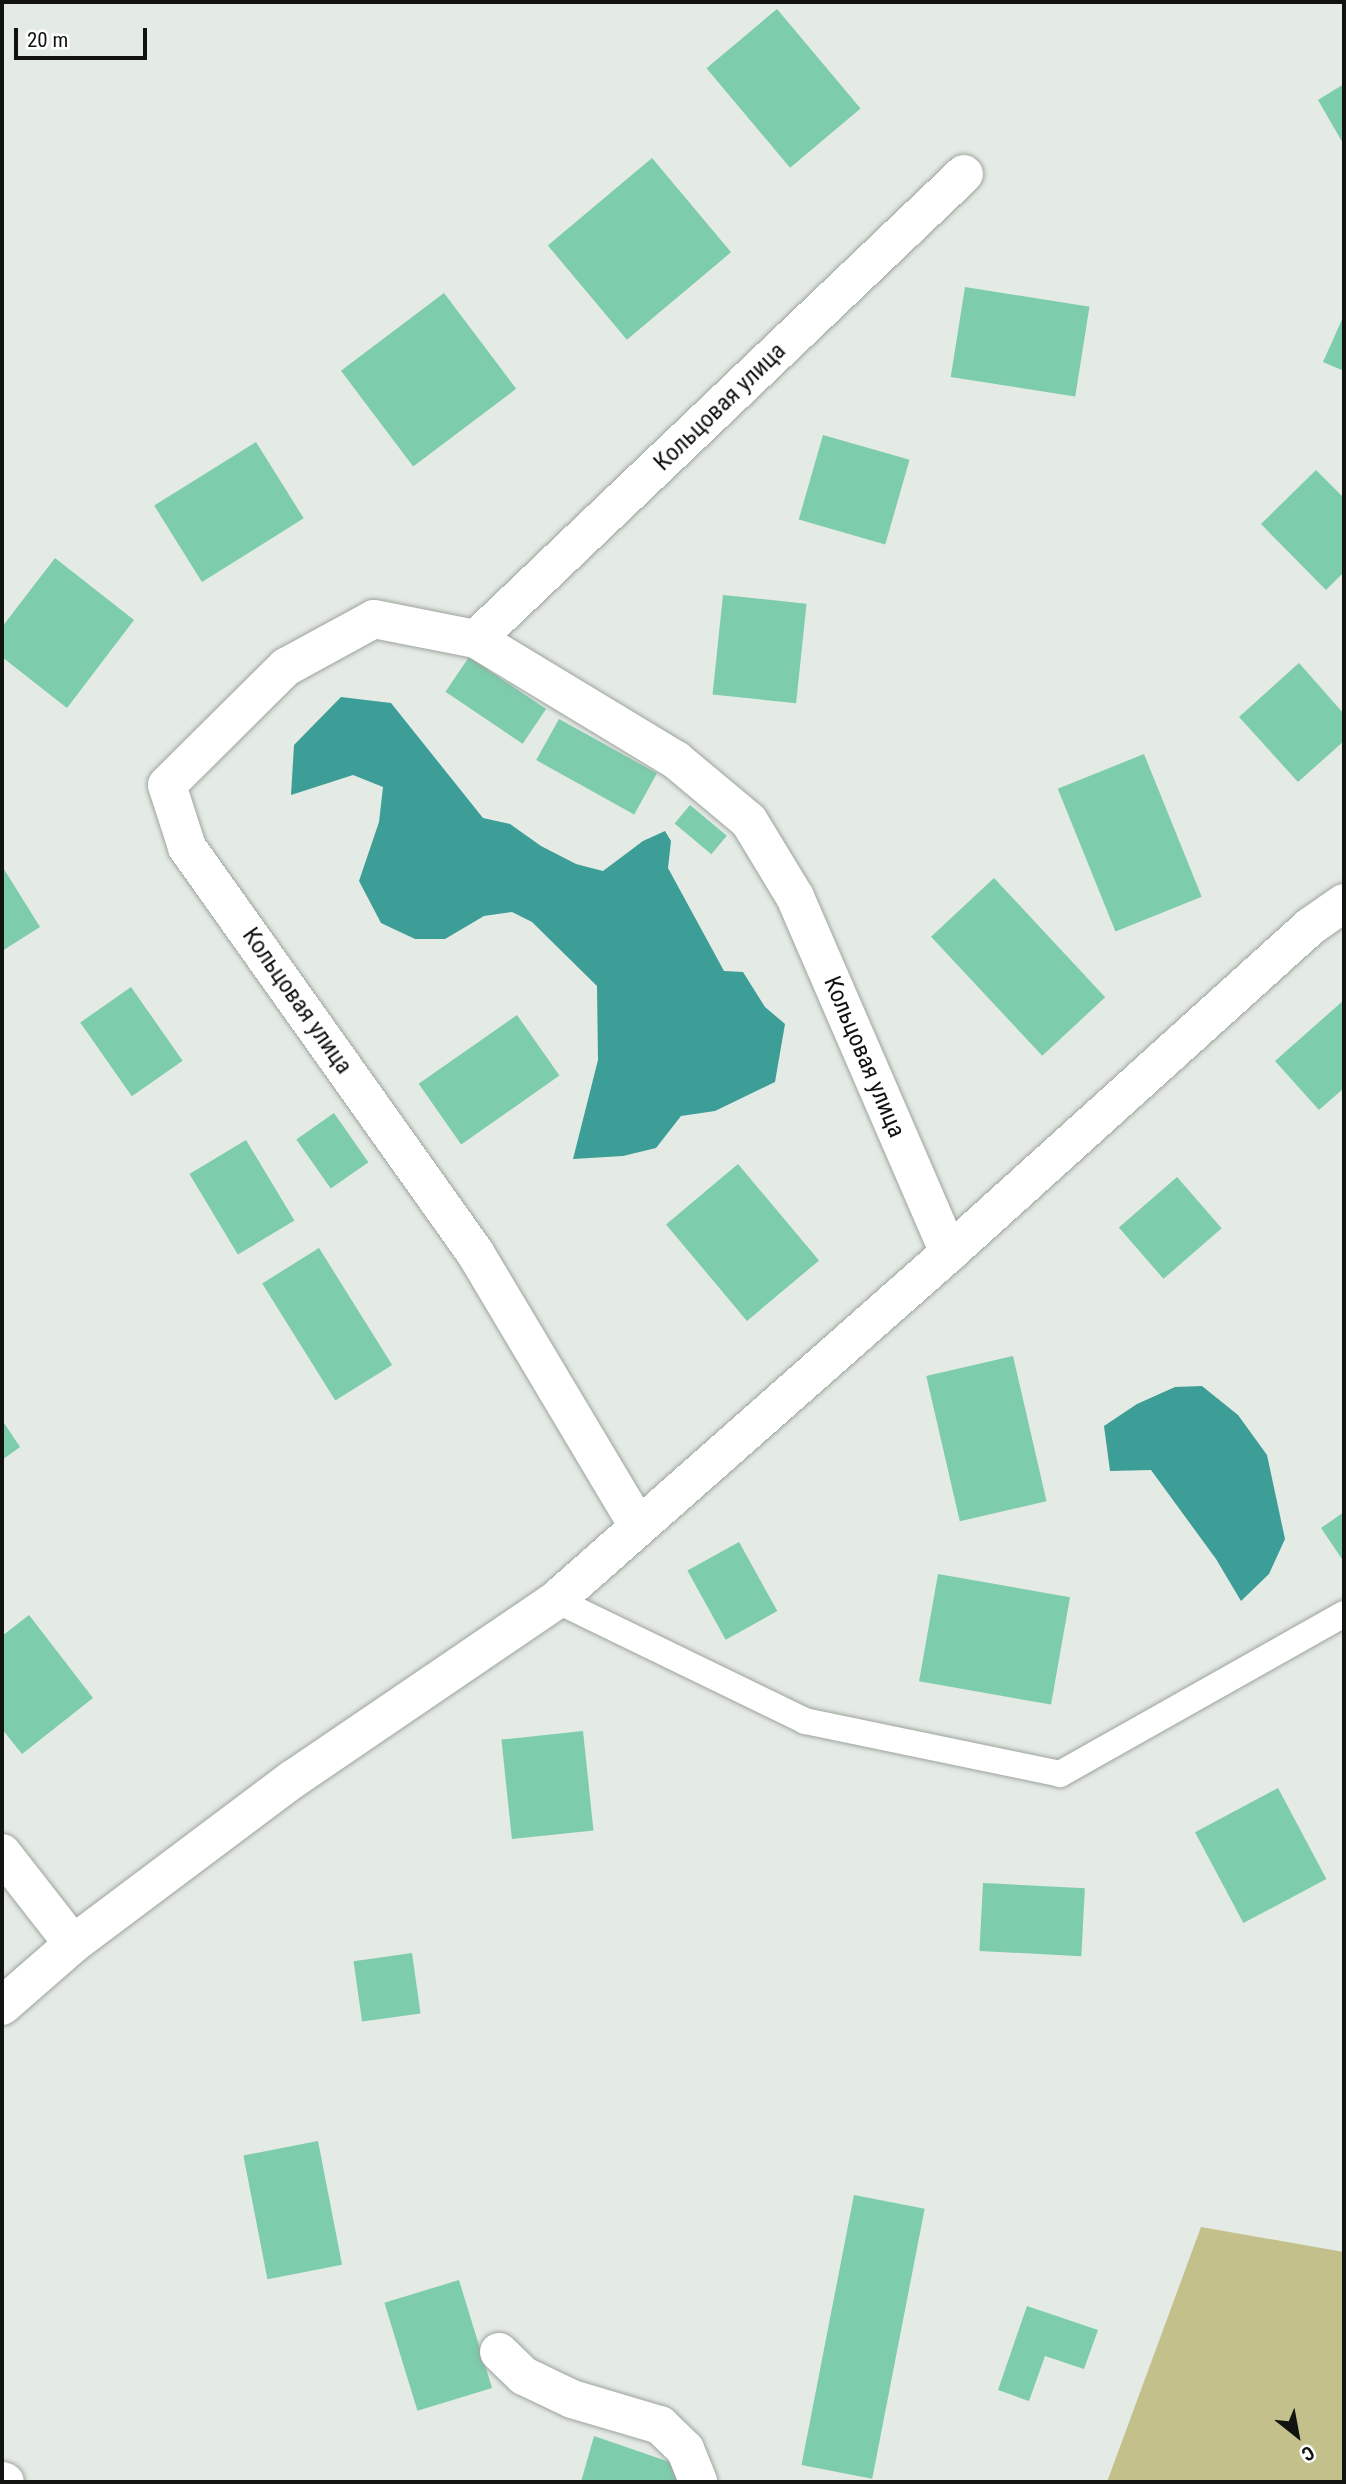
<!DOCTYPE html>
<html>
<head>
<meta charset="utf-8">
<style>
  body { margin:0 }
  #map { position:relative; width:1346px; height:2484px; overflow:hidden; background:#e4eae4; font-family:"Roboto Condensed",sans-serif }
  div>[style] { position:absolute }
  .green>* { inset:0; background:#c4c08b }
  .water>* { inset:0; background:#3c9e96 }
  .building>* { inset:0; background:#7dccac; transform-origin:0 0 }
  .roads { filter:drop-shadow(0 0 2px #9da39d) drop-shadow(0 0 2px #9da39d) }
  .service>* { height:26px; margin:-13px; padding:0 13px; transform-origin:13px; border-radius:13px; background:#fff }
  .minor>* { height:38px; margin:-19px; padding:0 19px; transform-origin:19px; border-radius:19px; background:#fff }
  .secondary>* { height:38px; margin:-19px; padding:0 19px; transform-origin:19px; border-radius:19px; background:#fff }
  span { translate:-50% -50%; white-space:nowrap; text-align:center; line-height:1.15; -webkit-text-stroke:7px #fff; paint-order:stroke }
  .street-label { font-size:24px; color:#111311 }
  .frame { position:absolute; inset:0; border:4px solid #111311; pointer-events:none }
  .north { position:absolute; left:1262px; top:2400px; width:70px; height:70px; -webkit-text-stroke:5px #fff; paint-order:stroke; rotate:149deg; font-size:19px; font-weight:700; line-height:28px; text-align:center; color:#111311 }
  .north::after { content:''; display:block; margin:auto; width:24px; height:32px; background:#111311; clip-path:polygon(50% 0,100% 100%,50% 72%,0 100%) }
  .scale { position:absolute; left:14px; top:28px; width:133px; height:32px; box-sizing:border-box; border:4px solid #111311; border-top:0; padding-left:9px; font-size:21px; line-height:24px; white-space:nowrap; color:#111311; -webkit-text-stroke:5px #fff; paint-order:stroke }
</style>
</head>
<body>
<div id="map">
  <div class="green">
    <i style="clip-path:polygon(1201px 2227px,1344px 2252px,1344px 2482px,1107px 2482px)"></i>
  </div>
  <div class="water">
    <i style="clip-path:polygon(341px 697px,391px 703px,483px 818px,510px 824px,541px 846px,576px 864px,603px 871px,643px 841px,665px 831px,671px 841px,668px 868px,724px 971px,743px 972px,765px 1007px,785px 1024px,775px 1082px,715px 1111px,681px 1116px,656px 1148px,623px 1156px,573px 1159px,598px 1060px,597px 986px,532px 922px,512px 912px,484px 916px,445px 939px,415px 939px,381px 923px,359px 881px,379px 822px,383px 787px,353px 775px,291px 795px,294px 745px)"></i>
    <i style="clip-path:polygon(1202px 1386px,1238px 1415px,1267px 1455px,1285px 1539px,1269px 1574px,1241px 1601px,1216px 1559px,1151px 1470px,1110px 1471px,1104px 1426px,1137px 1404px,1175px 1387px)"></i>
  </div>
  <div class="building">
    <i style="left:777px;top:9px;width:130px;height:92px;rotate:50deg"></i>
    <i style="clip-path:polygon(1344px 84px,1344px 145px,1318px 100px)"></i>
    <i style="left:652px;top:158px;width:123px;height:136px;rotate:50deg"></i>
    <i style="left:965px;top:287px;width:126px;height:91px;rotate:9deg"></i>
    <i style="left:444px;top:293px;width:120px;height:129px;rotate:53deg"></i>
    <i style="clip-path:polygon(1344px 315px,1344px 371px,1323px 362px)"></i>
    <i style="left:823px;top:435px;width:90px;height:88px;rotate:16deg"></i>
    <i style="left:256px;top:442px;width:90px;height:120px;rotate:58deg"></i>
    <i style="clip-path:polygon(1316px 470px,1344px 498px,1344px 572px,1326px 590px,1261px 524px)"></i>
    <i style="clip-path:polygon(55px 558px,134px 620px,67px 708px,2px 657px,2px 627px)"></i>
    <i style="left:723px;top:595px;width:84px;height:100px;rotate:6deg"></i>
    <i style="left:469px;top:657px;width:93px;height:42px;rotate:34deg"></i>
    <i style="clip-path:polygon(1299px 663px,1344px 714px,1344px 741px,1298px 782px,1239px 717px)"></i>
    <i style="left:559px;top:719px;width:112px;height:47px;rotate:29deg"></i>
    <i style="left:1144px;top:754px;width:154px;height:93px;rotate:68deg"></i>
    <i style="left:690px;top:805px;width:48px;height:24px;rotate:40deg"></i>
    <i style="clip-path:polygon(2px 866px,40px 927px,2px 951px)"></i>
    <i style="left:994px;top:878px;width:163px;height:86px;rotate:47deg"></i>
    <i style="left:131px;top:987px;width:90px;height:62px;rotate:55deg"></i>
    <i style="clip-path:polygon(1344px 1000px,1344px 1088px,1319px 1110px,1275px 1061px)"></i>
    <i style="left:517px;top:1015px;width:74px;height:120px;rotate:55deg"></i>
    <i style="left:334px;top:1113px;width:60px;height:46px;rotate:55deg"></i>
    <i style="left:246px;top:1140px;width:94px;height:66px;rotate:59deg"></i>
    <i style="left:738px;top:1164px;width:126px;height:94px;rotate:50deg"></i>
    <i style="left:1177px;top:1177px;width:68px;height:77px;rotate:49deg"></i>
    <i style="left:319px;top:1248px;width:138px;height:67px;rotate:58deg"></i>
    <i style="left:1013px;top:1356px;width:149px;height:89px;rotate:77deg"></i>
    <i style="clip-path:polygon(2px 1420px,20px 1447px,2px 1460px)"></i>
    <i style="clip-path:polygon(1344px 1512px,1344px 1562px,1321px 1528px)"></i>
    <i style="left:739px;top:1542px;width:79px;height:59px;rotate:61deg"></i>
    <i style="left:938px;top:1574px;width:134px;height:109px;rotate:10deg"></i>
    <i style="clip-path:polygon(29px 1615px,93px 1698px,22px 1754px,2px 1729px,2px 1636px)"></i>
    <i style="left:583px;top:1731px;width:100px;height:82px;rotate:84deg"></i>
    <i style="left:1278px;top:1788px;width:103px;height:94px;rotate:62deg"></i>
    <i style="left:983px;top:1883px;width:102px;height:68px;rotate:3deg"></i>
    <i style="left:412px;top:1953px;width:61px;height:59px;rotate:82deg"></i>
    <i style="left:318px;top:2141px;width:126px;height:76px;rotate:79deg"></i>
    <i style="left:854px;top:2195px;width:72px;height:275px;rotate:11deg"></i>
    <i style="left:459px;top:2280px;width:113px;height:78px;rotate:73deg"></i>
    <i style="clip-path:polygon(1027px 2306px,1098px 2330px,1084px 2369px,1045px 2356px,1029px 2401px,998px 2390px)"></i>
    <i style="clip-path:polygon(594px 2436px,684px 2467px,680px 2482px,581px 2482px)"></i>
  </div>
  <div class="roads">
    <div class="service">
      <i style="left:556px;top:1600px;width:277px;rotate:25.9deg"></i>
      <i style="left:805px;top:1721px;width:260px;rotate:11.7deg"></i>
      <i style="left:1060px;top:1774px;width:326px;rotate:-29.4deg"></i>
    </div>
    <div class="minor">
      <i style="left:476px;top:639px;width:674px;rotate:-43.62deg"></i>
      <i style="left:638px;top:1526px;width:317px;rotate:-120.8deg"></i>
      <i style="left:476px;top:1254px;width:499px;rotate:-125.4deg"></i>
      <i style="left:187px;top:847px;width:65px;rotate:-107.9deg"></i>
      <i style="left:167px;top:785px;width:168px;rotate:-44.8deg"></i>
      <i style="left:286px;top:667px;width:100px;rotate:-28.6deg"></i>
      <i style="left:374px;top:619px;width:104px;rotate:11.1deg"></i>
      <i style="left:476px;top:639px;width:234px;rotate:31.2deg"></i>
      <i style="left:676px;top:760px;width:95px;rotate:39.9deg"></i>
      <i style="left:749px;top:821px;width:89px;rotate:58.8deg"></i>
      <i style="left:795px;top:897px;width:388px;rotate:66.6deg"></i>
      <i style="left:2px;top:1853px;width:115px;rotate:52deg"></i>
      <i style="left:2px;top:2006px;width:94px;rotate:-41.1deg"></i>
      <i style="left:73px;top:1944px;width:275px;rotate:-36.9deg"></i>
      <i style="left:293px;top:1779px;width:318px;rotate:-34.2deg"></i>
      <i style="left:556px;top:1600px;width:524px;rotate:-41.44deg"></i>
      <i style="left:949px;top:1253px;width:488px;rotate:-42.1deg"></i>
      <i style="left:1311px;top:926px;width:40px;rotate:-34.9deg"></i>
      <i style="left:499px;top:2352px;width:35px;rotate:44deg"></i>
      <i style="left:524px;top:2376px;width:53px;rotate:25.6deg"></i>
      <i style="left:572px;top:2399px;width:92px;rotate:16.5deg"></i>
      <i style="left:660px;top:2425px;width:35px;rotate:44deg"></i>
      <i style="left:685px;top:2449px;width:35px;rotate:68deg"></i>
    </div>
    <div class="secondary">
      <i style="left:2px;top:2481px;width:3px;rotate:18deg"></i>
    </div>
  </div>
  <div class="street-label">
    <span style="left:720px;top:407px;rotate:-44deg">Кольцовая улица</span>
    <span style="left:297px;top:1001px;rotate:55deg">Кольцовая улица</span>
    <span style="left:864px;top:1057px;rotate:67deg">Кольцовая улица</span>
  </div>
  <div class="frame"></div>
  <div class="north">С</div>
  <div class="scale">20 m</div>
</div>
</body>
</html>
